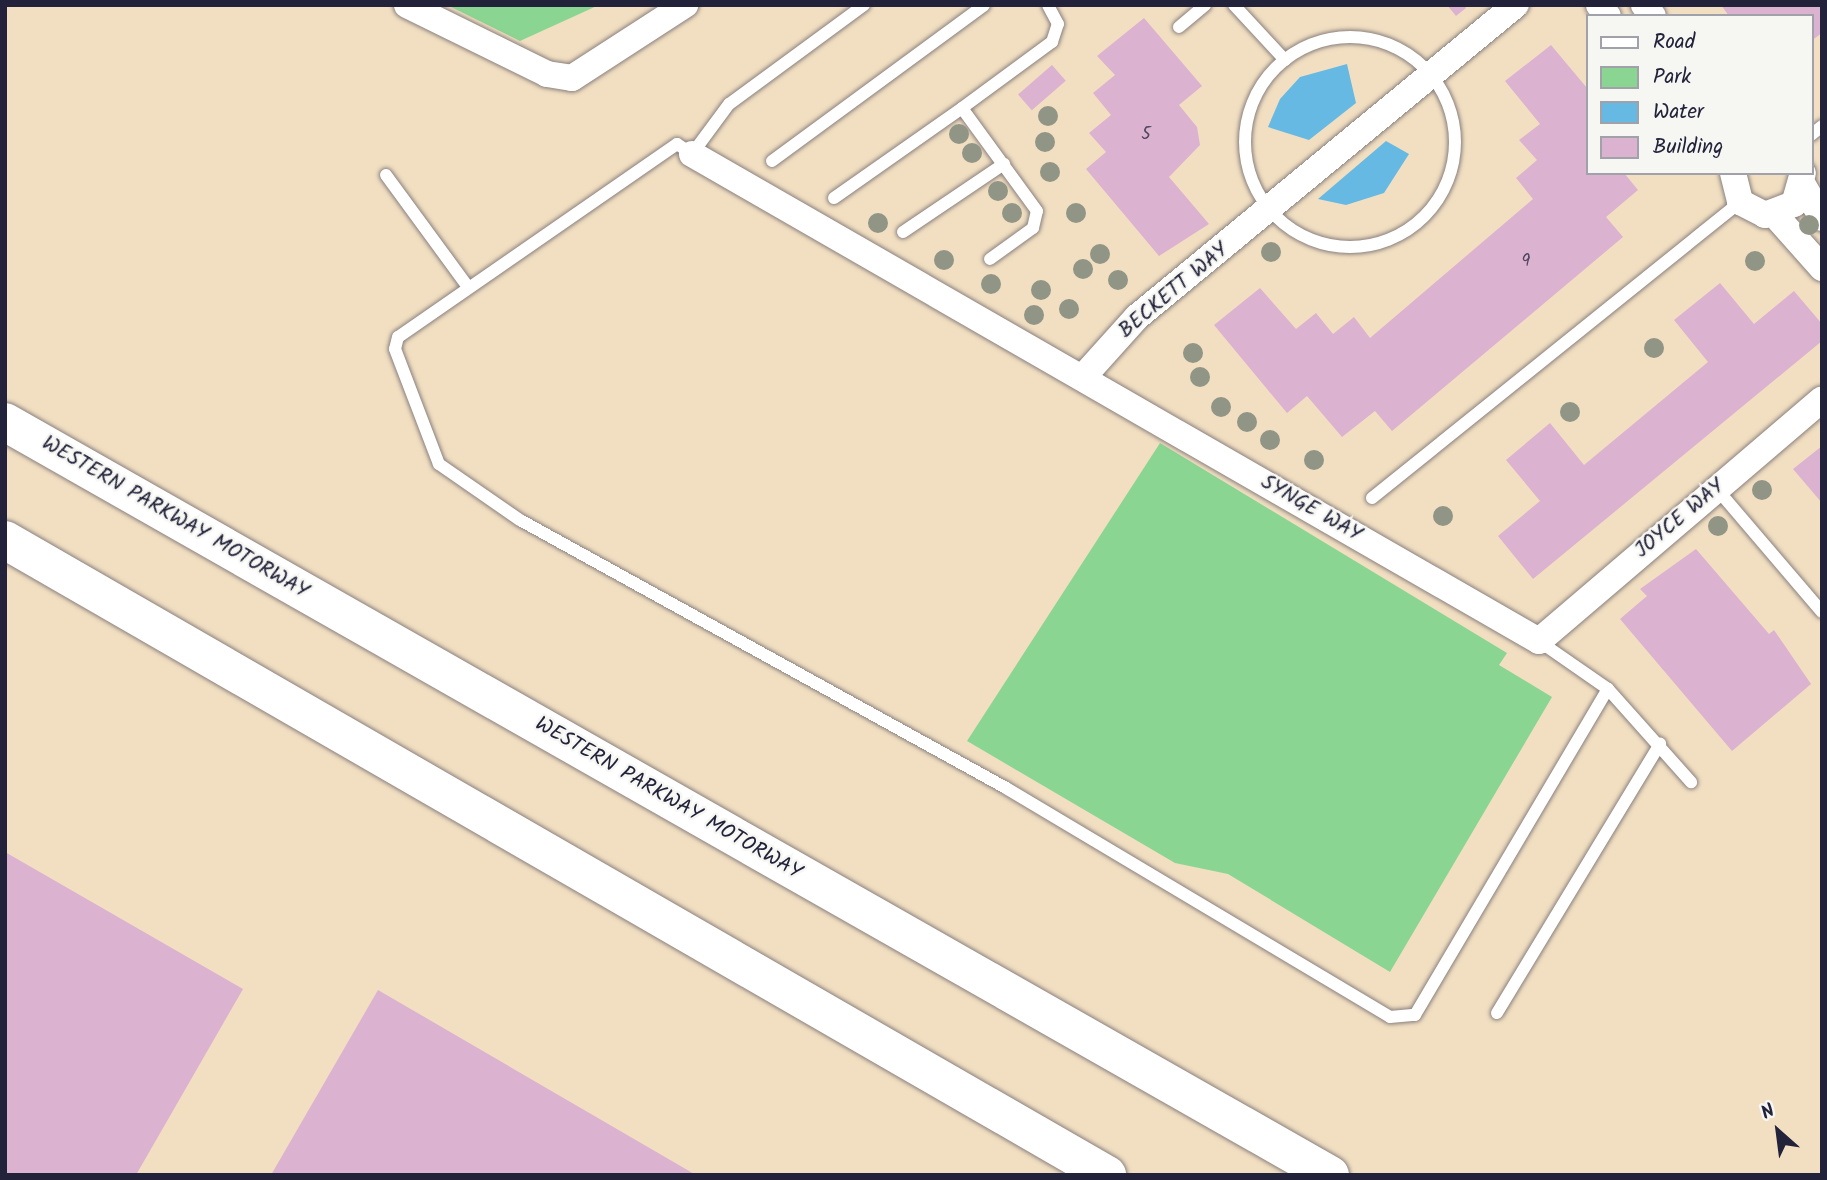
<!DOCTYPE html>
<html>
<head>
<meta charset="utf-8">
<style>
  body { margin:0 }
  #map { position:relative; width:1827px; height:1180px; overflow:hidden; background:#f2dfc2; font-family:Kalam,sans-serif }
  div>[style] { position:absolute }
  .green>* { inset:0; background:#8bd592 }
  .water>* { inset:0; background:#66b9e2 }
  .building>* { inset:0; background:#dbb2cf; transform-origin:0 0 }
  .roads { filter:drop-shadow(0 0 2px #8a807e) drop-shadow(0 0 2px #8a807e) }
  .service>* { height:12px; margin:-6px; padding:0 6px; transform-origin:6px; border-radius:6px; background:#fff }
  .service>.ring { margin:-6px; padding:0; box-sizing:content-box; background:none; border:12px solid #fff; border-radius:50% }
  .minor>* { height:26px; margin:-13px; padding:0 13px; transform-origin:13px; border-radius:13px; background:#fff }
  .motorway>* { height:38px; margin:-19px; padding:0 19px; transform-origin:19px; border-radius:19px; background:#fff }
  .trees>* { width:20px; height:20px; margin:-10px; border-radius:50%; background:#919586 }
  span { translate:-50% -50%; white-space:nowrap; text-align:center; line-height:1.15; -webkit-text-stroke:5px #f6f6f2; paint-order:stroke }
  .number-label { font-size:18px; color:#504660 }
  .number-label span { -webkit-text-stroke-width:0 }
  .street-label { font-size:21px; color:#22223b }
  .frame { position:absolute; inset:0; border:7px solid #22223b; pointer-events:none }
  .legend { position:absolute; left:1586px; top:14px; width:228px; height:161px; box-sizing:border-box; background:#f6f6f2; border:2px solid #a1a1a9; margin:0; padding:9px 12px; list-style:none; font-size:21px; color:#22223b }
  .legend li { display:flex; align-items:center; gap:14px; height:35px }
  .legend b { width:35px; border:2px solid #a1a1a9 }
  .north { position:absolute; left:1743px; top:1096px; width:70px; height:70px; -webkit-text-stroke:5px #f6f6f2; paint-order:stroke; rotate:332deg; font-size:19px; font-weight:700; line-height:28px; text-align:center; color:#22223b }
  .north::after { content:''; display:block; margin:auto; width:24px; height:32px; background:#22223b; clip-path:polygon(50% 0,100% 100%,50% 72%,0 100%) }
</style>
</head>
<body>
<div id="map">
  <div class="green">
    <i style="clip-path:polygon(447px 5px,599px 5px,520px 41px)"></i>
    <i style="clip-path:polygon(1160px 443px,1507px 653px,1499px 665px,1552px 697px,1390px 972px,1228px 874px,1175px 863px,967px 741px)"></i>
  </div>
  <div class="water">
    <i style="clip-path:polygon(1347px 64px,1356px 103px,1309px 140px,1268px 127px,1280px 99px,1300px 77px)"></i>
    <i style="clip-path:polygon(1386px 141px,1409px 154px,1384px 193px,1346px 205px,1318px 199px)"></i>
  </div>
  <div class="building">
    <i style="clip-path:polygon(1447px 5px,1464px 5px,1466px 8px,1456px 16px)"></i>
    <i style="clip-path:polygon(1721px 5px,1822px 5px,1822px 33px,1811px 41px,1811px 16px,1729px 16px)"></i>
    <i style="clip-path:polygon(1144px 18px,1202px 86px,1179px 105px,1197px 127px,1200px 145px,1169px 177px,1209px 224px,1159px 256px,1086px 169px,1106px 152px,1089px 133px,1111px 115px,1093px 93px,1115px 75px,1097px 56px)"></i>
    <i style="clip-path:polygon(1551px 45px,1587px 88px,1587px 173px,1624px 173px,1638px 190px,1606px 217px,1623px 237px,1392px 431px,1375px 411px,1342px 437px,1307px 396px,1287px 413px,1214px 325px,1260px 288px,1296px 329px,1316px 313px,1333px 334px,1354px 317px,1370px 338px,1533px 199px,1516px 178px,1537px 160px,1519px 140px,1540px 124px,1505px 81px)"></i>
    <i style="left:1052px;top:65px;width:21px;height:45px;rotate:49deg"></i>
    <i style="clip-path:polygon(1720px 283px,1754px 324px,1794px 291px,1822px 324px,1822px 341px,1533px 579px,1498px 536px,1540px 501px,1506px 460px,1550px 423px,1584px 465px,1708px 362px,1674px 320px)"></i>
    <i style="clip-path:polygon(1822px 446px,1822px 503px,1793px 469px)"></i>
    <i style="clip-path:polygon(1696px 549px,1769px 634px,1774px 630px,1811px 684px,1732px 751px,1620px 619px,1647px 596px,1640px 589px)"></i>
    <i style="clip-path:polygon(5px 852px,243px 989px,136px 1175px,5px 1175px)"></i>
    <i style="clip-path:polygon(378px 990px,696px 1175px,271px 1175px)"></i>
  </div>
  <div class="roads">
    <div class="service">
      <i style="left:864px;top:5px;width:167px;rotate:143.7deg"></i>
      <i style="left:729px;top:104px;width:62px;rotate:126.5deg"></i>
      <i style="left:692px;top:154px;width:18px;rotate:-146deg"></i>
      <i style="left:677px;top:144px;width:339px;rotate:145.3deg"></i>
      <i style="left:398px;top:337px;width:12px;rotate:104deg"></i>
      <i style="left:395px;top:349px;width:123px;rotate:69.1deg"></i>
      <i style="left:439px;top:464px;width:98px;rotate:34.7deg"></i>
      <i style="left:520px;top:520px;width:555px;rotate:28.87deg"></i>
      <i style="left:1006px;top:788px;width:447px;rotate:30.8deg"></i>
      <i style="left:1390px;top:1017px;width:25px;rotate:-5deg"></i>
      <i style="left:1415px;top:1015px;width:379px;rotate:-59.4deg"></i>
      <i style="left:1608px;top:689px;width:84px;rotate:-145.2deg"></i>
      <i style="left:1234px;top:5px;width:75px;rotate:47.2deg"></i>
      <i style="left:1179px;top:27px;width:34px;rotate:-40deg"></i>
      <i class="ring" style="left:1245px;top:37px;width:198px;height:198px"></i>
      <i style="left:1811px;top:135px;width:14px;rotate:-39deg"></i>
      <i style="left:772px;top:161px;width:263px;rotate:-36.3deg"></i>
      <i style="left:386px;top:175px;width:139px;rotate:53.8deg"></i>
      <i style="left:834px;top:198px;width:156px;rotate:-35.1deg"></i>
      <i style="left:903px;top:232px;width:122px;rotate:-34deg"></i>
      <i style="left:990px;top:259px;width:53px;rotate:-35.8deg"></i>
      <i style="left:1033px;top:228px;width:17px;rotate:-77deg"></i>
      <i style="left:1037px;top:211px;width:127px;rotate:-126.1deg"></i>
      <i style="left:962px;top:108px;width:112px;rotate:-36.3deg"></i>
      <i style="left:1052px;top:42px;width:19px;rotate:-72deg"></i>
      <i style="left:1058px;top:24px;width:21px;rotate:-118deg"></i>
      <i style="left:1716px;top:488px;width:163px;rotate:49.5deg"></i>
      <i style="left:1372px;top:498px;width:472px;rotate:-38.8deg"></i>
      <i style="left:1608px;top:689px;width:125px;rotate:48.3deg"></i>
      <i style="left:1497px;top:1013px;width:315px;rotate:-58.8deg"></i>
    </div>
    <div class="minor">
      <i style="left:407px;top:5px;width:156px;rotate:26.2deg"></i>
      <i style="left:547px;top:74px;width:25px;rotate:9deg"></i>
      <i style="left:572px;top:78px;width:135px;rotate:-32.9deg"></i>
      <i style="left:1599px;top:5px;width:14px;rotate:51deg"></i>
      <i style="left:1644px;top:5px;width:14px;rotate:51deg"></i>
      <i style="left:692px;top:154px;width:977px;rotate:29.9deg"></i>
      <i style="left:1539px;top:641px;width:372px;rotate:-40.5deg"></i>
      <i style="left:1733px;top:173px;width:30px;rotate:76deg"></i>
      <i style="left:1740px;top:202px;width:28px;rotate:27deg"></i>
      <i style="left:1765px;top:215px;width:31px;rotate:-21deg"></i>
      <i style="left:1794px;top:204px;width:32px;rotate:-74deg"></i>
      <i style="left:1803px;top:185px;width:38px;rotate:60deg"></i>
      <i style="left:1775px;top:215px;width:71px;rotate:48.4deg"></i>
      <i style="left:1083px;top:377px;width:81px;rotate:-48deg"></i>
      <i style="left:1137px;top:317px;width:491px;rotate:-39.5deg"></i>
    </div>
    <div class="motorway">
      <i style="left:5px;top:422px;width:1524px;rotate:29.61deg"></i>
      <i style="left:5px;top:540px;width:1272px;rotate:29.95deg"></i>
    </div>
  </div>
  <div class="trees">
    <i style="left:1048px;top:116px"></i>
    <i style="left:959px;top:134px"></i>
    <i style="left:1045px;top:142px"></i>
    <i style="left:972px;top:153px"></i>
    <i style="left:1050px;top:172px"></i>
    <i style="left:998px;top:191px"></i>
    <i style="left:1012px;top:213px"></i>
    <i style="left:1076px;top:213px"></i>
    <i style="left:878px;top:223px"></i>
    <i style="left:1809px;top:225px"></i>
    <i style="left:1271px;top:252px"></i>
    <i style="left:1100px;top:254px"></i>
    <i style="left:944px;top:260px"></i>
    <i style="left:1755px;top:261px"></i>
    <i style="left:1083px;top:269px"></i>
    <i style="left:1118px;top:280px"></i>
    <i style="left:991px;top:284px"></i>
    <i style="left:1041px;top:290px"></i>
    <i style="left:1069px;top:309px"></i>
    <i style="left:1034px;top:315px"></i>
    <i style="left:1654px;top:348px"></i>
    <i style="left:1193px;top:353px"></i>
    <i style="left:1200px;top:377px"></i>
    <i style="left:1221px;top:407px"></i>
    <i style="left:1570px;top:412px"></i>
    <i style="left:1247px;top:422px"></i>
    <i style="left:1270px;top:440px"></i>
    <i style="left:1314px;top:460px"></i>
    <i style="left:1762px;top:490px"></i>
    <i style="left:1443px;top:516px"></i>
    <i style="left:1718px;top:526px"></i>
  </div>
  <div class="number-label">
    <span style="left:1146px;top:135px">5</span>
    <span style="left:1526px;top:262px">9</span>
  </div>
  <div class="street-label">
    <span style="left:1174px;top:291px;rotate:-40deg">BECKETT WAY</span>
    <span style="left:1311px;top:509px;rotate:30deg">SYNGE WAY</span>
    <span style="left:175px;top:518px;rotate:30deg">WESTERN PARKWAY MOTORWAY</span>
    <span style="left:1680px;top:519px;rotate:-40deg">JOYCE WAY</span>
    <span style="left:668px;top:799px;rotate:30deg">WESTERN PARKWAY MOTORWAY</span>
  </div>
  <div class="frame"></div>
  <ul class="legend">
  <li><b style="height:9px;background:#fff"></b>Road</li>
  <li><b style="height:19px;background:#8bd592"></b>Park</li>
  <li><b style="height:19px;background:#66b9e2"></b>Water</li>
  <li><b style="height:19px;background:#dbb2cf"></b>Building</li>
  </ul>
  <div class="north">N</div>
</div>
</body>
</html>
